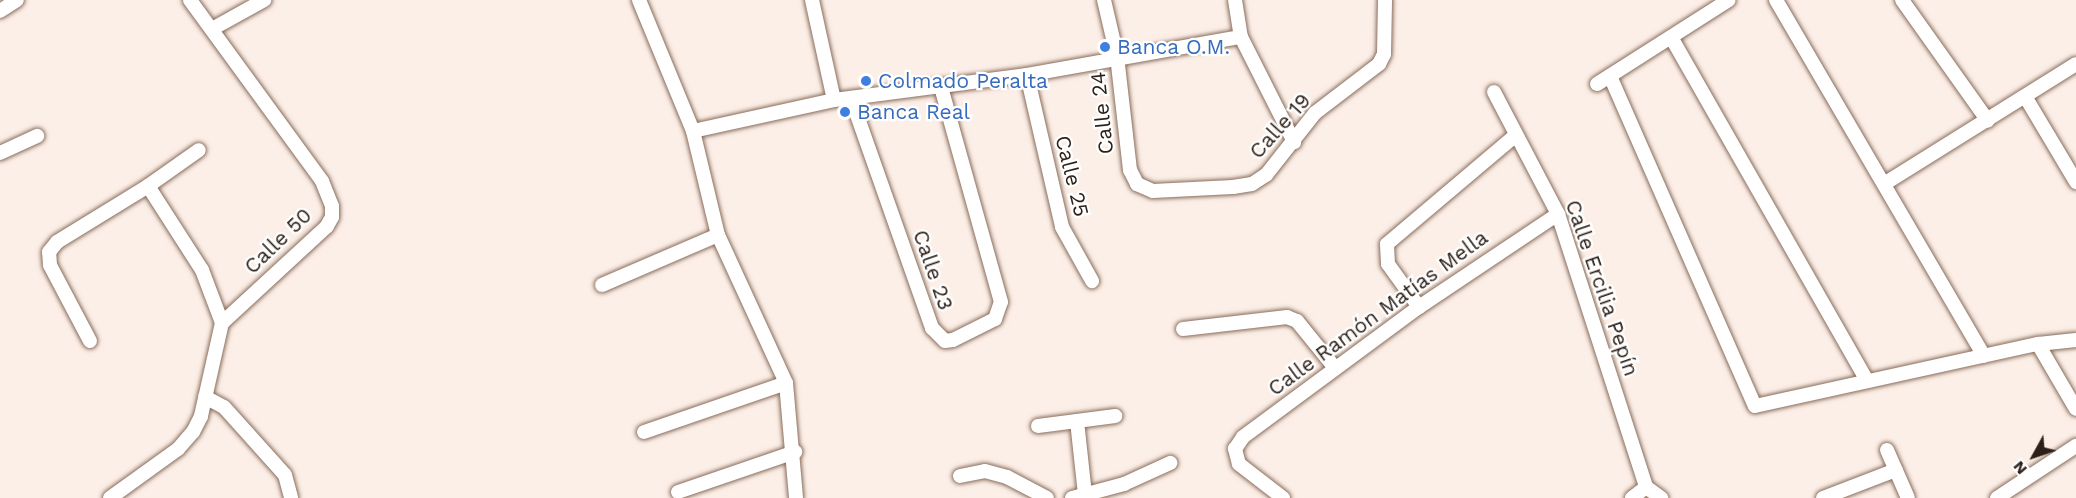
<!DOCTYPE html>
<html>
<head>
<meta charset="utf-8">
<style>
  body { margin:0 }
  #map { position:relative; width:2076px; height:498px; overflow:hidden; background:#fcefe7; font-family:"Work Sans",sans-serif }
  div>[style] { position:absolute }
  .roads { filter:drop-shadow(0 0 2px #886c5b) drop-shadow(0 0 2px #886c5b) }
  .minor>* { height:14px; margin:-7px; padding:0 7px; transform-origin:7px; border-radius:7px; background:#fff }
  .dots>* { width:16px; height:16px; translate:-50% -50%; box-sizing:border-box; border:3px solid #fff; border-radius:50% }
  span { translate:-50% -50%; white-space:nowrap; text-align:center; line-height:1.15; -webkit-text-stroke:4.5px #fff; paint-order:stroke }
  .shop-label { font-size:21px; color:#366cbe }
  .left { translate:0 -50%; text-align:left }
  .street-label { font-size:21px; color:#2b1f18 }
  .north { position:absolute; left:2004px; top:426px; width:60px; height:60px; -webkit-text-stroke:4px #fff; paint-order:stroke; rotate:230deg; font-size:16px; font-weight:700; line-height:24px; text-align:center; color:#2b1f18 }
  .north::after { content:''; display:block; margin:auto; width:21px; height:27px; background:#2b1f18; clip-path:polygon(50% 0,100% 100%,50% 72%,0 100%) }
</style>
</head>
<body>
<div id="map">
  <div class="roads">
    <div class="minor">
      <i style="left:639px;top:0;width:142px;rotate:67.6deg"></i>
      <i style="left:693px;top:131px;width:107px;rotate:76.5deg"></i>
      <i style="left:718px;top:235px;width:163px;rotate:65.3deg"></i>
      <i style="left:786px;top:383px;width:115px;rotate:85deg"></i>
      <i style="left:812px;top:0;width:102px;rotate:77.6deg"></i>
      <i style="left:1104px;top:0;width:57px;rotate:76.9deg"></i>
      <i style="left:1117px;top:56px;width:115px;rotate:83.5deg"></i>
      <i style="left:1130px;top:170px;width:16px;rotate:63deg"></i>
      <i style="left:1137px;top:184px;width:17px;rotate:24deg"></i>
      <i style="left:1153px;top:191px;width:80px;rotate:-2.9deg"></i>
      <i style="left:1233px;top:187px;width:19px;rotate:-9deg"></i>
      <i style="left:1252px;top:184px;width:17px;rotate:-33deg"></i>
      <i style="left:1266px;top:175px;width:79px;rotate:-51.7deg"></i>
      <i style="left:1315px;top:113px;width:81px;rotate:-37.4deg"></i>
      <i style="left:1379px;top:64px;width:11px;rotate:-63deg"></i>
      <i style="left:1384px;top:54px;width:54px;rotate:-88.9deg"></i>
      <i style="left:1235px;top:0;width:37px;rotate:81deg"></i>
      <i style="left:1241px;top:37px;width:118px;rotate:63.2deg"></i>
      <i style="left:1776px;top:0;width:412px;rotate:59.7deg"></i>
      <i style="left:1902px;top:0;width:148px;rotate:54.6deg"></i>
      <i style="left:0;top:11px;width:20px;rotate:-33deg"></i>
      <i style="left:212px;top:29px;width:60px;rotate:-29.1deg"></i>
      <i style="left:1671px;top:37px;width:396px;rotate:60.3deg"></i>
      <i style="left:1027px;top:75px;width:156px;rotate:77deg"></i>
      <i style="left:1062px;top:227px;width:62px;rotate:60.9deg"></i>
      <i style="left:1610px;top:76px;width:360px;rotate:66.3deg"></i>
      <i style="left:1755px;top:406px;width:290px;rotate:-12.4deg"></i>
      <i style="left:2038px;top:344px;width:38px;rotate:-6deg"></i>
      <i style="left:1597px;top:84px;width:156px;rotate:-32.5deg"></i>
      <i style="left:1494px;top:92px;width:138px;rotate:62.3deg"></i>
      <i style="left:1558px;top:214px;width:287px;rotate:72.1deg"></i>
      <i style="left:1646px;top:487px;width:19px;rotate:36deg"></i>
      <i style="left:851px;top:98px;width:244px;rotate:70.6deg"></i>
      <i style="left:932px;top:328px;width:18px;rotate:45deg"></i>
      <i style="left:945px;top:341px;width:8px;rotate:-7deg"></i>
      <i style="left:953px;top:340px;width:47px;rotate:-26.6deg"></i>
      <i style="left:995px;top:319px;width:18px;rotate:-71deg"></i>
      <i style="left:1001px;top:302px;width:223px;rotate:-105.6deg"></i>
      <i style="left:2026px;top:98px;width:98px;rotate:59.2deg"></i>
      <i style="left:693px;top:131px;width:144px;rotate:-12.4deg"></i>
      <i style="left:834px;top:100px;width:195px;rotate:-7.4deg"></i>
      <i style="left:1027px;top:75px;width:217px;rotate:-10.1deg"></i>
      <i style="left:0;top:153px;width:41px;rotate:-24.7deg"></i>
      <i style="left:1884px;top:184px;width:226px;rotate:-32deg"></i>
      <i style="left:148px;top:186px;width:62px;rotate:-35.2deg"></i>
      <i style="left:602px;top:285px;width:126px;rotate:-23.3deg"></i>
      <i style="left:1419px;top:307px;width:53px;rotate:-125.8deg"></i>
      <i style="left:1388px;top:264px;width:20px;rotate:-93deg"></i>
      <i style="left:1387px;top:244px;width:169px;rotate:-40.2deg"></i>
      <i style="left:1183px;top:329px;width:105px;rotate:-6.6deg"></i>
      <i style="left:1287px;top:317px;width:11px;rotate:22deg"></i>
      <i style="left:1297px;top:321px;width:60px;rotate:51deg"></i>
      <i style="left:90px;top:341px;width:86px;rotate:-117.8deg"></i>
      <i style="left:50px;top:265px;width:13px;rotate:-94deg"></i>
      <i style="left:49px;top:252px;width:13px;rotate:-51deg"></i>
      <i style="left:57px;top:242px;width:107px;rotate:-31.6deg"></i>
      <i style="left:148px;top:186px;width:100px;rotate:57.3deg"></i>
      <i style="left:202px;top:270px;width:57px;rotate:69.3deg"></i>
      <i style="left:2038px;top:344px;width:75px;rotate:59.7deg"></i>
      <i style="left:205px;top:397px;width:21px;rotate:28deg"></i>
      <i style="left:224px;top:407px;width:91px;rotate:48.1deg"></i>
      <i style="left:285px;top:475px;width:24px;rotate:75deg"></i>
      <i style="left:1077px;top:421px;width:74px;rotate:83.8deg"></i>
      <i style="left:1038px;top:426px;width:78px;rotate:-7.4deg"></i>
      <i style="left:644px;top:432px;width:150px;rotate:-19deg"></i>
      <i style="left:1887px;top:450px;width:52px;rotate:66.4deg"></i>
      <i style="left:960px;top:476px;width:25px;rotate:-11deg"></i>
      <i style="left:985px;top:471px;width:23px;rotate:15deg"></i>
      <i style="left:1007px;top:477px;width:45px;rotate:27.7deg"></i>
      <i style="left:678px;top:492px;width:124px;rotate:-18.9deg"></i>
      <i style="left:110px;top:498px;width:84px;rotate:-35.8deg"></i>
      <i style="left:178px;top:449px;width:23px;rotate:-49deg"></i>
      <i style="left:193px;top:432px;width:18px;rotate:-63deg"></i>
      <i style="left:201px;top:416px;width:95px;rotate:-77.3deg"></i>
      <i style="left:222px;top:323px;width:143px;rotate:-42.7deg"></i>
      <i style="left:327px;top:226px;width:10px;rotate:-61deg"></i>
      <i style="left:332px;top:217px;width:11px;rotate:-90deg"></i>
      <i style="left:332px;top:206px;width:27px;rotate:-112deg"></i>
      <i style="left:322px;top:181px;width:224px;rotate:-126.1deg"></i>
      <i style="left:1072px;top:498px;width:54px;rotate:-15.1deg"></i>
      <i style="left:1124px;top:484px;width:51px;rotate:-24.5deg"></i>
      <i style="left:1283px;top:498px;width:56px;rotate:-142.3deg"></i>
      <i style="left:1239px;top:464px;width:16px;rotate:-105deg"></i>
      <i style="left:1235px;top:449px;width:14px;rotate:-56deg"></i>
      <i style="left:1243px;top:437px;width:219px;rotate:-36.5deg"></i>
      <i style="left:1419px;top:307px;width:167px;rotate:-33.8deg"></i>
      <i style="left:1632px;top:498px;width:18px;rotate:-38deg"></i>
      <i style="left:1823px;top:498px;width:78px;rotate:-21deg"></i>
      <i style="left:1997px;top:498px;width:95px;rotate:-33.4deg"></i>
    </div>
  </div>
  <div class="dots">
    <i style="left:1105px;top:47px;background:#3f7fe0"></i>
    <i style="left:866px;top:81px;background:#3f7fe0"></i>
    <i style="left:845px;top:112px;background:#3f7fe0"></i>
  </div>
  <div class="shop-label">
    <span class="left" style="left:1117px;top:47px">Banca O.M.</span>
    <span class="left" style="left:878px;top:81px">Colmado Peralta</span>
    <span class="left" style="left:857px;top:112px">Banca Real</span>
  </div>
  <div class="street-label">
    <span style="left:1102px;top:113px;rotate:-96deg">Calle 24</span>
    <span style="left:1280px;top:126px;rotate:-48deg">Calle 19</span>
    <span style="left:1072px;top:176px;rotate:76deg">Calle 25</span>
    <span style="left:278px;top:241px;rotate:-44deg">Calle 50</span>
    <span style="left:933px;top:270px;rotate:71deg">Calle 23</span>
    <span style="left:1602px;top:288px;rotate:71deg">Calle Ercilia Pepín</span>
    <span style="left:1378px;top:313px;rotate:-36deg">Calle Ramón Matías Mella</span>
  </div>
  <div class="north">N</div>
</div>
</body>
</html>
